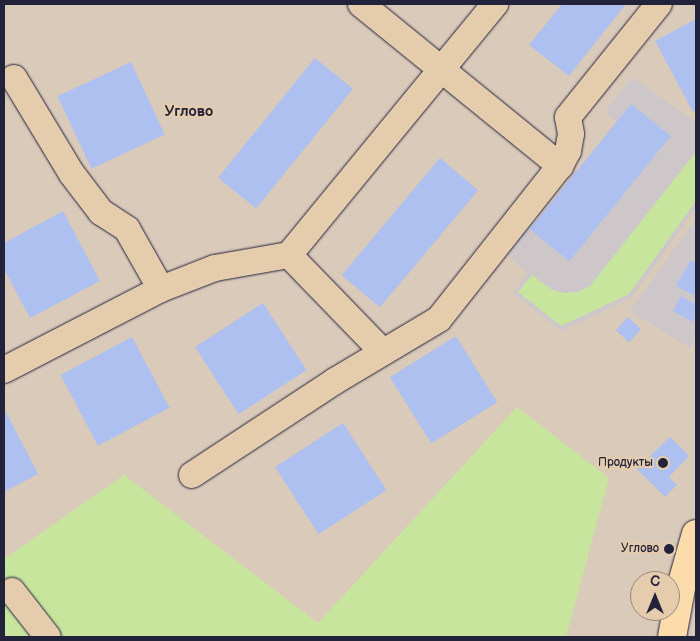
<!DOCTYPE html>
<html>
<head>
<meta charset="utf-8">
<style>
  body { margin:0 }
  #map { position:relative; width:700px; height:641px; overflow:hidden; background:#dacaba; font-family:"Balsamiq Sans",sans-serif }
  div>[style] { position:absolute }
  .built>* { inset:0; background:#cdc7ca }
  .green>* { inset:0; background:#c8e59d }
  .building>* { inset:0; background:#aec0ef; transform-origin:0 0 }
  .roads { filter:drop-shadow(0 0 1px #22223b) drop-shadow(0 0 1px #22223b) }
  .minor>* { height:26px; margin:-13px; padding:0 13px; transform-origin:13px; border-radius:13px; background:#e5ccad }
  .major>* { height:28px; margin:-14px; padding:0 14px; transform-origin:14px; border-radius:14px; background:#fddcac }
  .dots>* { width:14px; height:14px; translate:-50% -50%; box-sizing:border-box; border:2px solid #e5ccad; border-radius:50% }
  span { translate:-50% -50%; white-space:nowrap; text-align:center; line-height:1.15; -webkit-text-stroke:4.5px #e5ccad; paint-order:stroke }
  .poi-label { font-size:12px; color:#22223b }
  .right { translate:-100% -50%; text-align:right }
  .quarter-label { font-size:15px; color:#22223b; font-weight:700 }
  .frame { position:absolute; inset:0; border:5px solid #22223b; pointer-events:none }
  .north { position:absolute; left:630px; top:571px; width:50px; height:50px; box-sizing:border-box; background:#e5ccad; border:1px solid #97887f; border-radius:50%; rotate:0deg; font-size:14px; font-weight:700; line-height:20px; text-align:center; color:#22223b }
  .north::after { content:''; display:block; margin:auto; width:18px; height:22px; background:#22223b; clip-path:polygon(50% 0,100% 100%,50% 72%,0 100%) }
</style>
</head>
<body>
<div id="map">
  <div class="built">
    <i style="clip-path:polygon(632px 77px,696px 122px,696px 208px,632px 297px,561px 331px,513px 293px,528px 273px,511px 259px,510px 246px,532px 219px,537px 222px,617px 122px,605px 112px)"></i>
    <i style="clip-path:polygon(696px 219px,696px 336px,690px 348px,630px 311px)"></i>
  </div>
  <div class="green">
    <i style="clip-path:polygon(696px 152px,696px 201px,629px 294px,561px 326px,518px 292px,532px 275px,552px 290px,565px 293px,578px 292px,590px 286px)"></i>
    <i style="clip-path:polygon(517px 407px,609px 478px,566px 637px,4px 637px,4px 559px,124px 475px,318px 623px)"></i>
  </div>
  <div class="building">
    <i style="clip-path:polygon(562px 4px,626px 4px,569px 76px,529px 45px)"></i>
    <i style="clip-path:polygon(696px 19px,696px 110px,693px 112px,655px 41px)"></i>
    <i style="left:315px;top:58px;width:49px;height:154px;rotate:39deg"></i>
    <i style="left:131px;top:62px;width:80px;height:81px;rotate:65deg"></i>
    <i style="left:631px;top:104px;width:51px;height:161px;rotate:39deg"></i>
    <i style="left:440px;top:158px;width:50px;height:153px;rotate:40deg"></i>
    <i style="clip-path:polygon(63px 211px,100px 281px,30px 318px,4px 269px,4px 243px)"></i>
    <i style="clip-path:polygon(691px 260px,696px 263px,695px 296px,676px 286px)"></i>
    <i style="clip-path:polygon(681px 296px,696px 305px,696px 316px,693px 322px,673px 311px)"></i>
    <i style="left:263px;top:303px;width:80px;height:81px;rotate:57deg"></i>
    <i style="left:628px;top:317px;width:18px;height:18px;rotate:43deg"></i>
    <i style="left:456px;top:336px;width:78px;height:78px;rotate:58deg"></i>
    <i style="left:132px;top:337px;width:80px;height:81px;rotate:62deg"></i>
    <i style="clip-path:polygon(4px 408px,38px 474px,4px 492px)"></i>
    <i style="left:343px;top:423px;width:80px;height:81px;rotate:57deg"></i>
    <i style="clip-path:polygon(670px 437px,689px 456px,669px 477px,677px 485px,665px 497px,637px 469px)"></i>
  </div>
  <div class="roads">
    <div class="minor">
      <i style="left:361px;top:4px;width:257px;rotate:39.1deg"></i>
      <i style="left:14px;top:78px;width:112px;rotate:58.9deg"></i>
      <i style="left:72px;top:174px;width:48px;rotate:52.7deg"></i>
      <i style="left:101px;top:212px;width:31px;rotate:33deg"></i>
      <i style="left:127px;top:229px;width:69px;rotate:60.5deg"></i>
      <i style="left:289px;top:255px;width:135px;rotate:45.9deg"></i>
      <i style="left:4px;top:370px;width:177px;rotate:-27.3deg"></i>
      <i style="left:161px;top:289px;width:58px;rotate:-21.3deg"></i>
      <i style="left:215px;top:268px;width:75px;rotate:-10deg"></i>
      <i style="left:289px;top:255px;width:325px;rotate:-50.6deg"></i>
      <i style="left:192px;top:475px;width:171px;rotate:-33.3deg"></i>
      <i style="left:335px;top:381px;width:121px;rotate:-30.8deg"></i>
      <i style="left:439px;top:319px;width:195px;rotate:-51.7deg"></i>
      <i style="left:560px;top:166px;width:17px;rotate:-62deg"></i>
      <i style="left:568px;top:151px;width:17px;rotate:-80deg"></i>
      <i style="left:571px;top:134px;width:17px;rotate:-100deg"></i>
      <i style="left:568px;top:117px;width:145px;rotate:-51.2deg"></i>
      <i style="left:12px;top:591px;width:58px;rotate:52deg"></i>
    </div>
    <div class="major">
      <i style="left:672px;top:637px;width:55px;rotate:-79.5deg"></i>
      <i style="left:682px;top:583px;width:51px;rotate:-74.1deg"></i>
    </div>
  </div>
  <div class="dots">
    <i style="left:663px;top:463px;background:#22223b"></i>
    <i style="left:669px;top:549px;background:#22223b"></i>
  </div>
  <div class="poi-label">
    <span class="right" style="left:653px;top:463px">Продукты</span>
    <span class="right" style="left:659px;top:549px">Углово</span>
  </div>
  <div class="quarter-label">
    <span style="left:189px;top:112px">Углово</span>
  </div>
  <div class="frame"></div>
  <div class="north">С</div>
</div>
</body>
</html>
